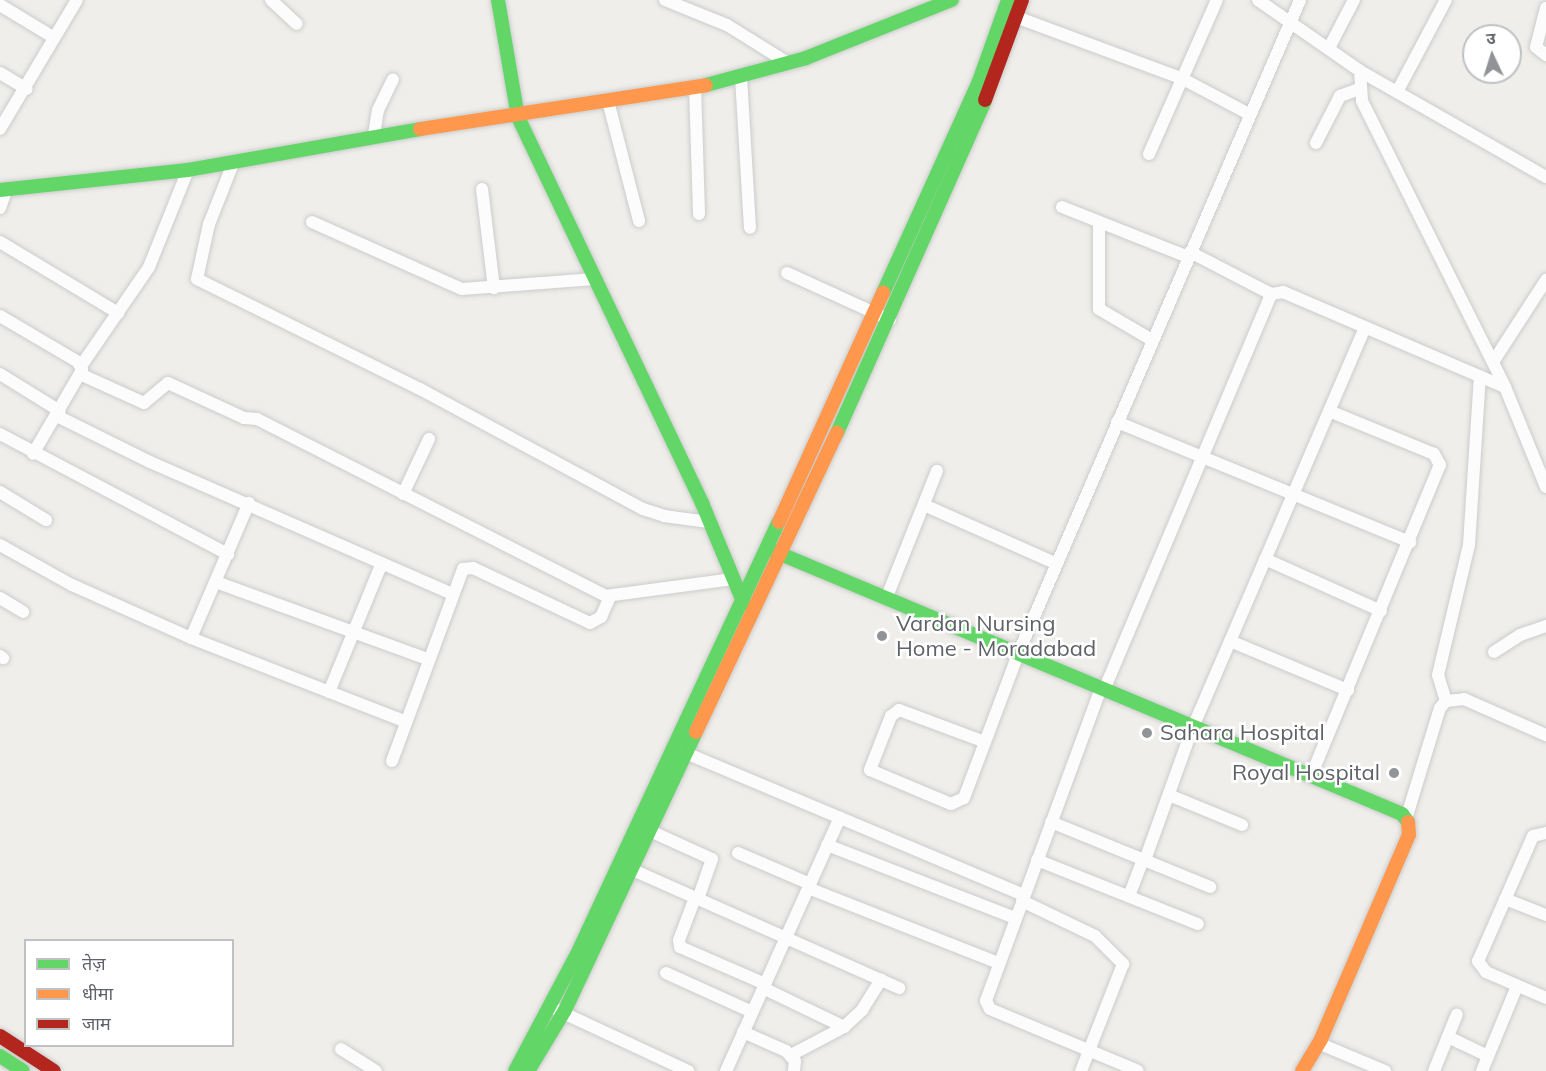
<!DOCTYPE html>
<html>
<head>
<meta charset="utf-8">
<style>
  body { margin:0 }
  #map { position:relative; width:1546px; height:1071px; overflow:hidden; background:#efeeea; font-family:Mulish,"Noto Sans Devanagari",sans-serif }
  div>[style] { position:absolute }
  .roads { filter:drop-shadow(0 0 2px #cbcccc) drop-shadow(0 0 2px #cbcccc) }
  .street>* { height:12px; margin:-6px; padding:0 6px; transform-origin:6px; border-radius:6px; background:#fdfcfc }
  .fast>* { height:14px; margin:-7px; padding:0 7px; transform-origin:7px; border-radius:7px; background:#63d668 }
  .slow>* { height:14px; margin:-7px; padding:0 7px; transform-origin:7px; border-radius:7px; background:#ff974d }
  .jam>* { height:14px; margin:-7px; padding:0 7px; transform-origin:7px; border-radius:7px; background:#b3261e }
  .dots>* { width:16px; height:16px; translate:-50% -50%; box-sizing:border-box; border:3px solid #fff; border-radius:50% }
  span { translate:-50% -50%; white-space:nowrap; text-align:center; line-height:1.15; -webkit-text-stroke:5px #fff; paint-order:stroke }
  .poi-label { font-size:22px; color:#5f6368 }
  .left { translate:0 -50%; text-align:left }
  .right { translate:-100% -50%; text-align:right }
  .legend { position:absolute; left:24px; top:939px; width:210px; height:108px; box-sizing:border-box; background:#fff; border:2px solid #bfc1c3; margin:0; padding:8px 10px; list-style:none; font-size:18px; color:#5f6368 }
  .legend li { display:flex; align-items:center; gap:12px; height:30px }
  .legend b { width:30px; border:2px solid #bfc1c3 }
  .north { position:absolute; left:1462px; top:24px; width:60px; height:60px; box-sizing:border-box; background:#fff; border:2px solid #bfc1c3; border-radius:50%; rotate:356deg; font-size:16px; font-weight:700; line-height:24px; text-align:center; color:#5f6368 }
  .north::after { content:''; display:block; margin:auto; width:21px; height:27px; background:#919496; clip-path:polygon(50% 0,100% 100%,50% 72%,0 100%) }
</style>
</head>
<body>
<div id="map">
  <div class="roads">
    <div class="street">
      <i style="left:271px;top:0;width:35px;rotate:43deg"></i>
      <i style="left:665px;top:0;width:67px;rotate:22deg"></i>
      <i style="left:727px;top:25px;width:72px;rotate:31.9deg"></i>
      <i style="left:1258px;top:0;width:124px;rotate:34.8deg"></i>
      <i style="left:1360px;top:71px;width:214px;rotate:29.7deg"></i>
      <i style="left:0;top:5px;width:62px;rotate:31.1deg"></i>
      <i style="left:1546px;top:8px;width:40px;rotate:104.4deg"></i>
      <i style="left:1536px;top:47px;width:13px;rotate:39deg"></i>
      <i style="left:1016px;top:17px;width:176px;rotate:20.3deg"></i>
      <i style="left:1181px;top:78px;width:77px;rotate:27.9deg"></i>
      <i style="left:1329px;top:48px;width:54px;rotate:-62.5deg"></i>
      <i style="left:1360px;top:71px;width:30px;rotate:86deg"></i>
      <i style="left:1362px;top:101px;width:320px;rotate:63.4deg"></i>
      <i style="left:1505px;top:387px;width:108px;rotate:67.7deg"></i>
      <i style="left:0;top:73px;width:31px;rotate:31deg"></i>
      <i style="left:741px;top:77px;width:151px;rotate:86.6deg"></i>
      <i style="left:695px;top:86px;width:128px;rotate:88.2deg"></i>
      <i style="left:1397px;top:92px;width:104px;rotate:-62deg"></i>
      <i style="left:608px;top:101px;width:124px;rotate:75.5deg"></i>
      <i style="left:0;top:129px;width:150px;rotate:-59.2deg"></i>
      <i style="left:374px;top:135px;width:25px;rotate:-81deg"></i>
      <i style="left:378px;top:110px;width:34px;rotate:-64deg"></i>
      <i style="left:1316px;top:143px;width:53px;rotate:-62.9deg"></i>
      <i style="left:1340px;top:96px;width:20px;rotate:-20deg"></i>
      <i style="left:1149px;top:154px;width:168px;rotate:-66.2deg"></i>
      <i style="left:234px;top:161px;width:68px;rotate:111.6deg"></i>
      <i style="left:209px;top:224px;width:56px;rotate:102.3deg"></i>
      <i style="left:197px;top:279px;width:249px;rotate:26.3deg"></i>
      <i style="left:420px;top:389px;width:253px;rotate:28.3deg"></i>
      <i style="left:643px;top:509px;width:22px;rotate:18deg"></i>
      <i style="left:664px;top:516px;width:45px;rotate:7.6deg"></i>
      <i style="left:482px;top:189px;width:100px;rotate:83.1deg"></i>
      <i style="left:1062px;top:207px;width:136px;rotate:21.6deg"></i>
      <i style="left:0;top:208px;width:18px;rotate:-71deg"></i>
      <i style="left:312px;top:222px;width:164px;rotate:24.1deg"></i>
      <i style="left:462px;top:289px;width:133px;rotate:-4.3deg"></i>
      <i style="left:1099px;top:222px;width:87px;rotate:90deg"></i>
      <i style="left:1099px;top:309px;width:61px;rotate:30.3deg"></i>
      <i style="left:0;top:242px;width:138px;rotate:31deg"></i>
      <i style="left:1190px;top:252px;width:91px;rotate:27.4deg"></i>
      <i style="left:787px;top:273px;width:113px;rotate:24.5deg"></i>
      <i style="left:0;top:316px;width:91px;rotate:30.5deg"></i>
      <i style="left:78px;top:362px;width:9px;rotate:63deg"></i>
      <i style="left:82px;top:370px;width:97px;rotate:120.3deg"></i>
      <i style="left:1493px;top:362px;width:98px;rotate:-57.1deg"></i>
      <i style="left:81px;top:366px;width:120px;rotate:-55.5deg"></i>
      <i style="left:149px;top:267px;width:105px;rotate:-68.1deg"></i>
      <i style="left:0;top:374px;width:70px;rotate:31.7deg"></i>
      <i style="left:82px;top:375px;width:68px;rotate:24.3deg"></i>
      <i style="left:144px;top:403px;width:31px;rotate:-40deg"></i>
      <i style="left:168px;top:383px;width:84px;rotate:24.7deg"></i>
      <i style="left:244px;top:418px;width:13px;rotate:4deg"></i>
      <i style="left:257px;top:419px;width:391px;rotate:26.9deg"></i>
      <i style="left:606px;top:596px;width:128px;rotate:-7.6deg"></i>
      <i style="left:57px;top:416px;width:104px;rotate:26.3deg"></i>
      <i style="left:150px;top:462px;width:330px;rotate:23.6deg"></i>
      <i style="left:1117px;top:422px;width:317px;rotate:22.3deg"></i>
      <i style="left:0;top:434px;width:258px;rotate:27.8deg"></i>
      <i style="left:0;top:492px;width:54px;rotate:31.3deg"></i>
      <i style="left:403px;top:494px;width:61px;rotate:-64.7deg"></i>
      <i style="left:924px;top:505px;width:145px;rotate:23.9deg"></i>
      <i style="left:0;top:545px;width:82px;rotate:29.1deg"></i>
      <i style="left:72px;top:585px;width:130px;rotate:24deg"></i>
      <i style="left:191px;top:638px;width:231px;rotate:21.3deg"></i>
      <i style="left:1265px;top:559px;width:127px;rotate:24.1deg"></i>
      <i style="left:216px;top:582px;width:226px;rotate:20deg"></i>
      <i style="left:0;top:598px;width:27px;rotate:31deg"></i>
      <i style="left:886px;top:599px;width:138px;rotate:-68.3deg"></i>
      <i style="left:191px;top:638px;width:147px;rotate:-66.8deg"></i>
      <i style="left:1230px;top:641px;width:128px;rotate:22.6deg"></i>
      <i style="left:1494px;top:652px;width:31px;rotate:-33deg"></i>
      <i style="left:1520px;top:635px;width:28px;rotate:-19deg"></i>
      <i style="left:0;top:656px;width:4px;rotate:34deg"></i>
      <i style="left:1101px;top:688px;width:333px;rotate:110.2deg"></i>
      <i style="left:986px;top:1001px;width:9px;rotate:63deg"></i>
      <i style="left:990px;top:1009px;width:160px;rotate:22.7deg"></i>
      <i style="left:1104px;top:690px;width:430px;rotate:-67.1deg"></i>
      <i style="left:1271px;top:294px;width:12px;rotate:-9deg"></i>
      <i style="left:1283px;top:292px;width:241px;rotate:23.2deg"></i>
      <i style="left:329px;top:692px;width:139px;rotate:-67.7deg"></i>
      <i style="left:1446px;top:701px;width:27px;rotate:-107deg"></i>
      <i style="left:1438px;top:675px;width:134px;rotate:-76.6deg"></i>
      <i style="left:1469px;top:545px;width:169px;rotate:-86.3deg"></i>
      <i style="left:985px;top:742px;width:92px;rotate:-159.6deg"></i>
      <i style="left:899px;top:710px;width:10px;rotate:143deg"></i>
      <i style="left:891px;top:716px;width:58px;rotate:111.3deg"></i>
      <i style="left:870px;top:770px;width:88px;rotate:22.8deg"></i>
      <i style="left:951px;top:804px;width:14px;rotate:-25deg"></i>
      <i style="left:964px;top:798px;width:154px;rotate:-69.4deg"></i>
      <i style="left:1018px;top:654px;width:712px;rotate:-66.67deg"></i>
      <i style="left:681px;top:751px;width:372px;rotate:22.8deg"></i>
      <i style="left:392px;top:761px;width:205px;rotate:-69.7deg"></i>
      <i style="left:463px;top:569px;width:10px;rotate:-6deg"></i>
      <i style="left:473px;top:568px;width:129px;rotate:25.2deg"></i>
      <i style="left:590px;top:623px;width:13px;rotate:-29deg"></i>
      <i style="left:601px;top:617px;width:22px;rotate:-66deg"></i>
      <i style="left:1311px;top:776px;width:337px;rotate:-67.5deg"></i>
      <i style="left:1440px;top:465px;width:13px;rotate:-119deg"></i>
      <i style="left:1434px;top:454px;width:113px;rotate:-157.7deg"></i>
      <i style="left:1169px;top:795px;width:79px;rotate:22.3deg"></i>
      <i style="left:1406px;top:819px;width:116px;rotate:-73deg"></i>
      <i style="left:1440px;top:708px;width:9px;rotate:-49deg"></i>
      <i style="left:1446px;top:701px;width:18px;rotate:-6deg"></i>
      <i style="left:1464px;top:699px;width:90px;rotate:23.7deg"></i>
      <i style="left:1051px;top:822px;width:172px;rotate:22.2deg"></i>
      <i style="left:648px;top:830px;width:70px;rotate:24.4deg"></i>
      <i style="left:712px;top:859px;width:42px;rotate:109.3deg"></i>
      <i style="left:1546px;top:833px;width:13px;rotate:167deg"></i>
      <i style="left:1533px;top:836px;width:137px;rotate:113.7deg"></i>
      <i style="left:1478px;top:961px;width:14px;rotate:54deg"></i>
      <i style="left:1486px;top:972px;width:65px;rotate:23.4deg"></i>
      <i style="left:827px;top:845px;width:202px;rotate:21.2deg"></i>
      <i style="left:738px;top:853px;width:78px;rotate:23.3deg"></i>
      <i style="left:1037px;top:860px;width:173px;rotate:21.7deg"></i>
      <i style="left:1145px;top:860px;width:141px;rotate:-70.2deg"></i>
      <i style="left:1193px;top:727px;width:435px;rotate:-66.7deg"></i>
      <i style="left:626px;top:867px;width:299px;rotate:23.9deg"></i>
      <i style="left:808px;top:888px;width:204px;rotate:21.5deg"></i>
      <i style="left:1129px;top:896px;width:39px;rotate:-69deg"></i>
      <i style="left:695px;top:898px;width:45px;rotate:110.9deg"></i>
      <i style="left:679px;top:940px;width:7px;rotate:82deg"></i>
      <i style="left:680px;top:947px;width:93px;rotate:23.5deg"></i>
      <i style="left:1505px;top:899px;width:44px;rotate:21.3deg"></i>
      <i style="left:1022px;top:901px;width:81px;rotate:25.6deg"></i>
      <i style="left:1095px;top:936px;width:40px;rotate:45deg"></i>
      <i style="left:1123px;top:964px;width:115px;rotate:111.4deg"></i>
      <i style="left:666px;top:973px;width:94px;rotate:24.4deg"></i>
      <i style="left:763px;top:988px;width:90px;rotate:25.7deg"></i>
      <i style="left:557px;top:1010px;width:145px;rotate:25deg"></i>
      <i style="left:743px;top:1032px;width:47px;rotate:23.8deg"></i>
      <i style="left:786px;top:1051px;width:13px;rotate:48deg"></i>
      <i style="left:795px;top:1061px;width:10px;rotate:96deg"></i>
      <i style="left:1448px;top:1037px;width:44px;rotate:25.4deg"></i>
      <i style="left:1318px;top:1043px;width:73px;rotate:22.7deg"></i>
      <i style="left:341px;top:1049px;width:41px;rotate:32.2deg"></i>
      <i style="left:791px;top:1055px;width:60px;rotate:-27.8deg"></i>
      <i style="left:844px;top:1027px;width:25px;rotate:-43deg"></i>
      <i style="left:862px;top:1010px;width:36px;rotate:-58deg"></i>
      <i style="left:726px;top:1071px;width:278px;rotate:-65.8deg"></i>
      <i style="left:1434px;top:1071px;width:61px;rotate:-68deg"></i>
      <i style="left:1482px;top:1071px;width:92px;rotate:-67.6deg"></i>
    </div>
    <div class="fast">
      <i style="left:498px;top:0;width:119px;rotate:80.3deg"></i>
      <i style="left:518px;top:117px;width:428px;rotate:64.5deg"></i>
      <i style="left:702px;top:503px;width:109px;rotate:67.4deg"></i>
      <i style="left:706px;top:85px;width:104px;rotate:-15.1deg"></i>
      <i style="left:806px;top:58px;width:157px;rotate:-21.7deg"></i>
      <i style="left:0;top:190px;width:189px;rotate:-6.1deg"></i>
      <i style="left:188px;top:170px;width:236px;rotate:-10deg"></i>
      <i style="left:883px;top:293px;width:233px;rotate:-65.6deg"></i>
      <i style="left:979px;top:81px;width:86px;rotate:-70.3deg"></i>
      <i style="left:837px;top:433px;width:364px;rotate:-66deg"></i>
      <i style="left:771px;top:550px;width:684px;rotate:22.7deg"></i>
      <i style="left:1402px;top:814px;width:10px;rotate:53deg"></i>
      <i style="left:0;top:1056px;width:27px;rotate:33deg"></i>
      <i style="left:515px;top:1071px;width:137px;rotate:-62.1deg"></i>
      <i style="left:579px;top:950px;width:472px;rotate:-65deg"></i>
      <i style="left:528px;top:1071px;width:71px;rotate:-58.8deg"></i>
      <i style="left:565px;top:1010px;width:307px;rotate:-64.8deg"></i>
    </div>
    <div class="slow">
      <i style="left:420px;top:129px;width:289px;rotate:-8.7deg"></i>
      <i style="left:779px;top:522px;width:252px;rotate:-65.6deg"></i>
      <i style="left:696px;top:732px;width:331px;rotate:-64.8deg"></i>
      <i style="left:1302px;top:1071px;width:37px;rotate:-59deg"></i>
      <i style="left:1321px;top:1039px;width:222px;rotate:-66.7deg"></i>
      <i style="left:1409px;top:835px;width:13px;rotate:-94deg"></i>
    </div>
    <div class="jam">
      <i style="left:985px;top:100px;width:107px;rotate:-69.7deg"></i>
      <i style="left:0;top:1036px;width:64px;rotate:32.9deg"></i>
    </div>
  </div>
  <div class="dots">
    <i style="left:882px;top:636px;background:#919496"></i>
    <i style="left:1147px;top:733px;background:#919496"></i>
    <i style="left:1394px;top:773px;background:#919496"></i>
  </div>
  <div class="poi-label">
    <span class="left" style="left:896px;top:636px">Vardan Nursing<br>Home - Moradabad</span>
    <span class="left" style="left:1160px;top:733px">Sahara Hospital</span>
    <span class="right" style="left:1380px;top:773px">Royal Hospital</span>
  </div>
  <ul class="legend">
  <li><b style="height:8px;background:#63d668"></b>तेज़</li>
  <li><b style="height:8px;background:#ff974d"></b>धीमा</li>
  <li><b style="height:8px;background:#b3261e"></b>जाम</li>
  </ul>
  <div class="north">उ</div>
</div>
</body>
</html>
